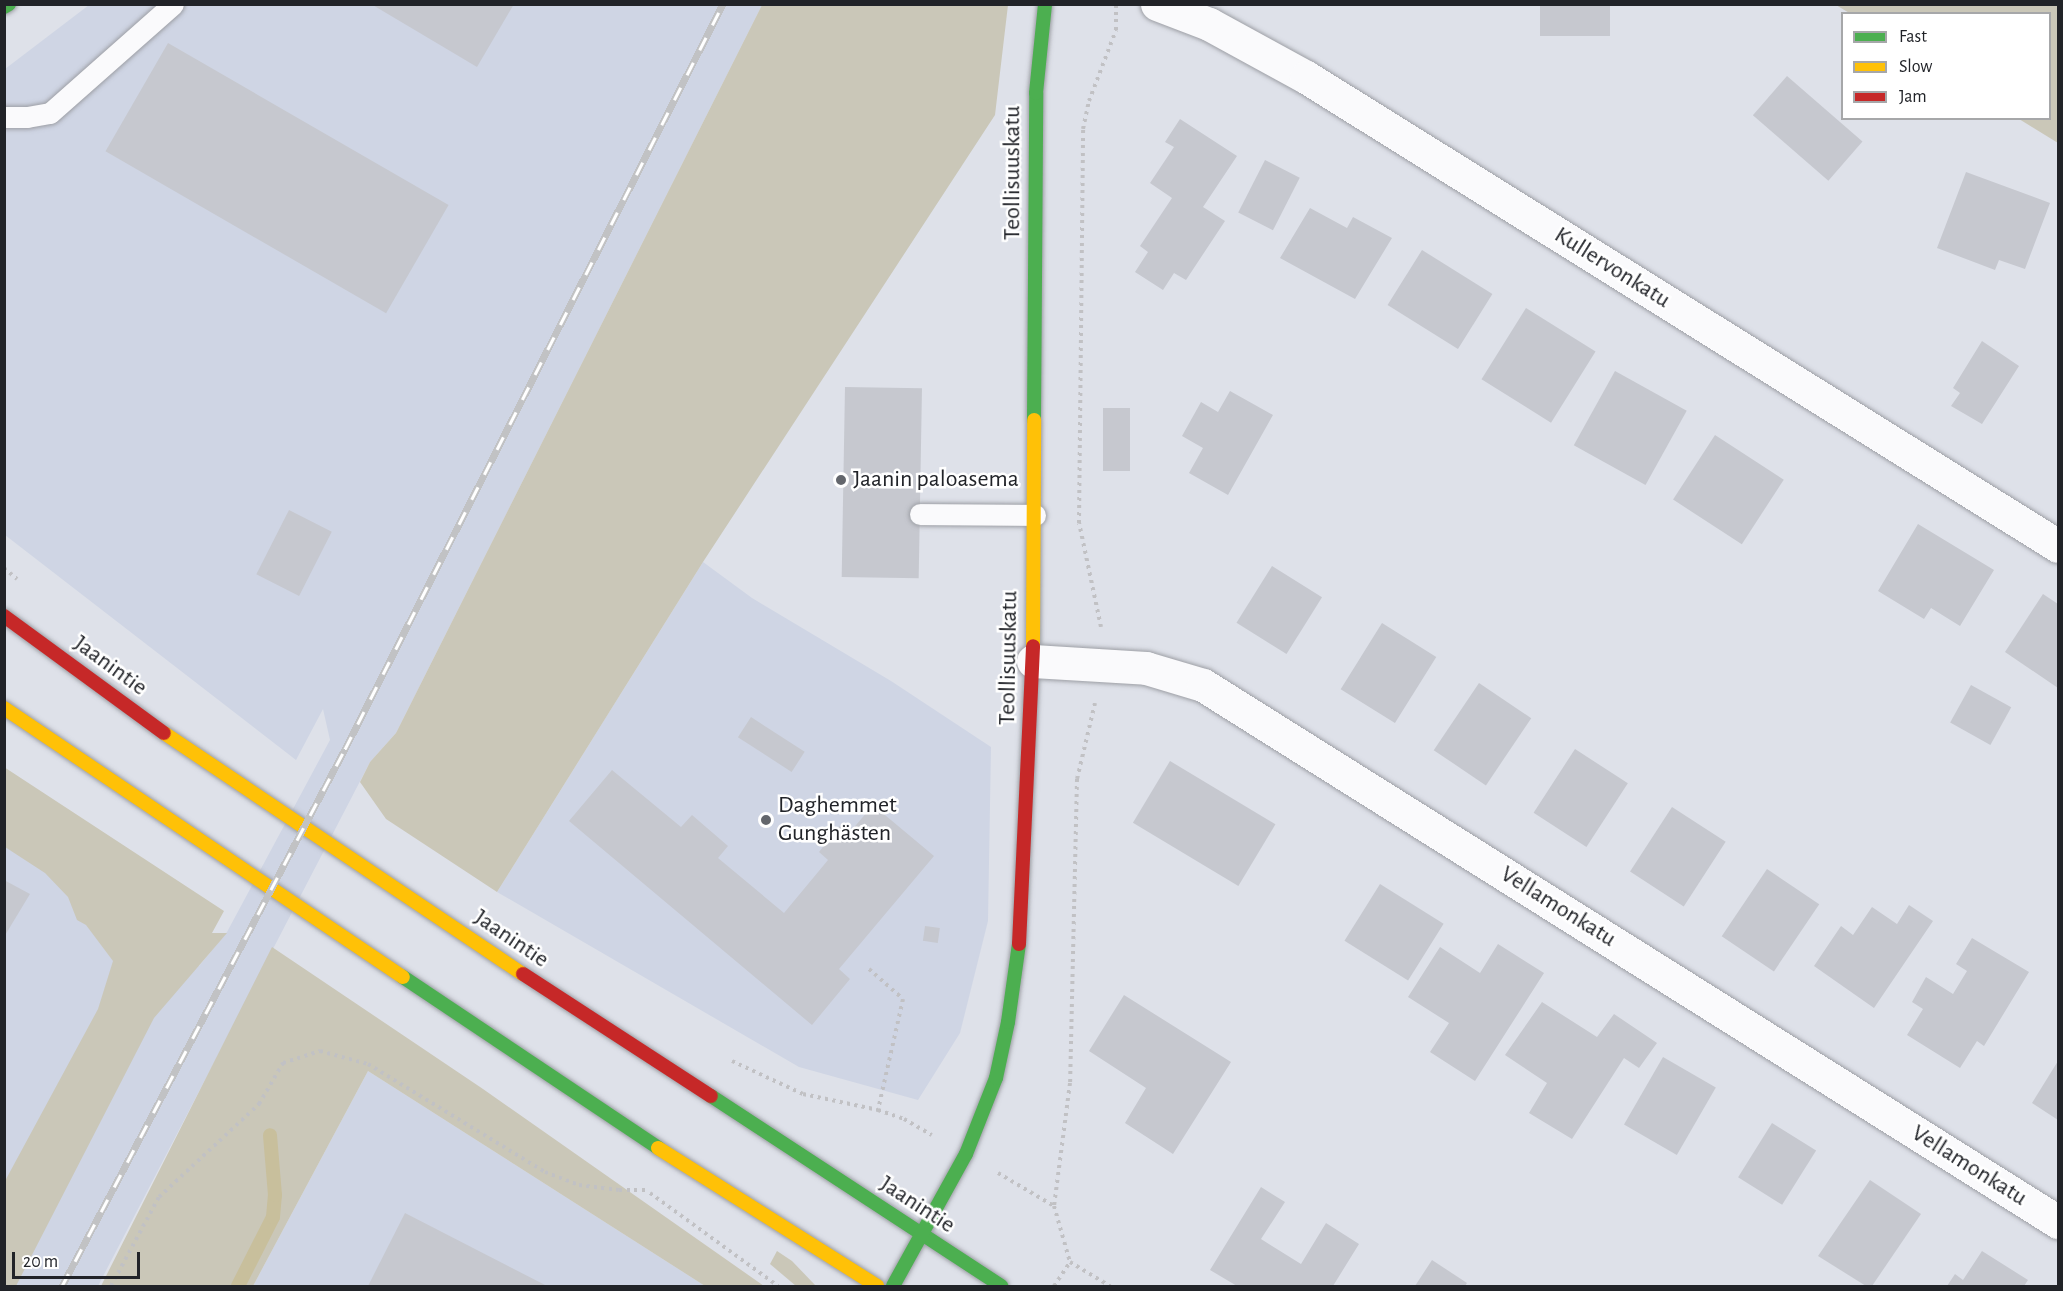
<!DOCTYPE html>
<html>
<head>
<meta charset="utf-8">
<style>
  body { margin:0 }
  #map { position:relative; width:2063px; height:1291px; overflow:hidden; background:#dee1e9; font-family:"Alegreya Sans",sans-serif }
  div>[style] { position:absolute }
  .built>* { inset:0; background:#cfd5e4 }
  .green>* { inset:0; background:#cac7b8 }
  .stream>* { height:14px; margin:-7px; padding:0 7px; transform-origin:7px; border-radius:7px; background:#c8bf9c }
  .building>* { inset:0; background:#c6c8cf; transform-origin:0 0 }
  .path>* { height:4px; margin-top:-2px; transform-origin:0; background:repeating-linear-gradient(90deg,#c1c1c4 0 3px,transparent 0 7.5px) }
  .roads { filter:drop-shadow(0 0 2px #9d9fa5) drop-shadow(0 0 2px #9d9fa5) }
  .lane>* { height:21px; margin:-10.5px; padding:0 10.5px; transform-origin:10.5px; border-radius:10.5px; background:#fafafc }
  .street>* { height:33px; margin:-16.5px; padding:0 16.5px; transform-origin:16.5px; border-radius:16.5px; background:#fafafc }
  .fast>* { height:14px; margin:-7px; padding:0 7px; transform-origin:7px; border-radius:7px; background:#4caf50 }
  .slow>* { height:14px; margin:-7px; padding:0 7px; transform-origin:7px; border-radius:7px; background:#ffc107 }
  .jam>* { height:14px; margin:-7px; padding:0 7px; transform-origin:7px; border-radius:7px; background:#c62828 }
  .rail>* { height:7px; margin-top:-3.5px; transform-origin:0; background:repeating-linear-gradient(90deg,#fff 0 14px,#c1c2c4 0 28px); box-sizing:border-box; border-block:2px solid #c1c2c4 }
  .dots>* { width:16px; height:16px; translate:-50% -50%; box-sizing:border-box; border:3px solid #fff; border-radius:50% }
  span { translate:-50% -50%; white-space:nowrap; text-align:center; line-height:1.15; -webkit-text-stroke:5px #fff; paint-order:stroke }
  .street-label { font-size:24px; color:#212328 }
  .poi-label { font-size:24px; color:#212328 }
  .left { translate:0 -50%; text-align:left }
  .frame { position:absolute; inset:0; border:6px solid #212328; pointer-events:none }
  .legend { position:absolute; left:1841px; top:12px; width:210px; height:108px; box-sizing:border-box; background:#fff; border:2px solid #a6a7a9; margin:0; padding:8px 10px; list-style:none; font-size:18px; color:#212328 }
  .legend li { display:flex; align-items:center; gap:12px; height:30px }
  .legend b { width:30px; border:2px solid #a6a7a9 }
  .scale { position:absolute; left:12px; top:1252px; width:128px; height:27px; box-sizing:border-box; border:3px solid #212328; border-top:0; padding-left:8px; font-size:18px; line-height:21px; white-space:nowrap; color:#212328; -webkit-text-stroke:4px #fff; paint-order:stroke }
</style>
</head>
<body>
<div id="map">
  <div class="built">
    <i style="clip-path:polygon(89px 5px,762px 5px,396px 733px,370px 762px,98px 1286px,5px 1286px,4px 846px,199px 966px,227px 932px,330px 740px,323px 709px,296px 760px,5px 535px,5px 69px)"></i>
    <i style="clip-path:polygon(703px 562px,752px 598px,891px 681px,991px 747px,988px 921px,960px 1033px,918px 1100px,799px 1067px,497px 892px)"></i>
    <i style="clip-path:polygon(368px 1071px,705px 1286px,253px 1286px)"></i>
  </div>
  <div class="green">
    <i style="clip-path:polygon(762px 5px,1008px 5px,995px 115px,703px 562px,497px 892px,386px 819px,360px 782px,370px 762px,396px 733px)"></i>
    <i style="clip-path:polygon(1836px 5px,2058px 5px,2058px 143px,2019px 119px,2050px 118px,2050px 14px,1851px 14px)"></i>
    <i style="clip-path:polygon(4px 767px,224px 911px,212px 933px,227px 933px,154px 1018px,16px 1286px,5px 1286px,5px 1181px,98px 1009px,113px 961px,86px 925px,77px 920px,68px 897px,45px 873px,5px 847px)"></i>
    <i style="clip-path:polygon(272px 947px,483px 1089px,764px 1286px,705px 1286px,368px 1071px,253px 1286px,101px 1286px)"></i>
    <i style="clip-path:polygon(777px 1251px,792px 1261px,816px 1286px,796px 1286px,770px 1264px)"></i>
  </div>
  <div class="stream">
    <i style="left:238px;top:1286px;width:77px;rotate:-63.1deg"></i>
    <i style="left:273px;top:1217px;width:22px;rotate:-85deg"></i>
    <i style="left:275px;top:1195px;width:60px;rotate:-94.8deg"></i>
  </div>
  <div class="building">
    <i style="clip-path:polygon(371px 4px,514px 4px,477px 67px)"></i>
    <i style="left:1540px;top:4px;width:70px;height:32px"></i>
    <i style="left:168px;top:43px;width:324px;height:125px;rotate:30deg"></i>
    <i style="left:1787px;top:76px;width:100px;height:52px;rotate:41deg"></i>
    <i style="clip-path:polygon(1180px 119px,1237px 156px,1203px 207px,1225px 221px,1186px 280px,1174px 273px,1163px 290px,1135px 272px,1148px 252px,1140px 246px,1172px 198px,1150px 183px,1174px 147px,1165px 142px)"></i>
    <i style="left:1265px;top:160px;width:39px;height:59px;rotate:27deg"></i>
    <i style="clip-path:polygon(1966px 172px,2050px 203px,2025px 269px,1999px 260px,1995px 270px,1937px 248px)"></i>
    <i style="clip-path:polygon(1310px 208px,1347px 228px,1353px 217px,1392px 238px,1355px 299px,1280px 258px)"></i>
    <i style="left:1422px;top:250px;width:83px;height:65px;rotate:32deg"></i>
    <i style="left:1526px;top:308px;width:82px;height:84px;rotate:32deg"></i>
    <i style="clip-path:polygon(1982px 341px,2019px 366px,1982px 424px,1951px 406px,1960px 393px,1953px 388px)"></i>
    <i style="left:1615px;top:371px;width:82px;height:85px;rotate:29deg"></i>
    <i style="left:845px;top:387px;width:77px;height:190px;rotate:1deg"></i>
    <i style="clip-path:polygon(1230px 391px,1273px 415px,1228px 495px,1189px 473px,1203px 448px,1182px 436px,1201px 402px,1218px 412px)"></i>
    <i style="left:1103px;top:408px;width:27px;height:63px"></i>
    <i style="left:1715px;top:435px;width:82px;height:77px;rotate:33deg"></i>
    <i style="left:289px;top:510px;width:48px;height:72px;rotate:27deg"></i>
    <i style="clip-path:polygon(1918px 524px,1994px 570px,1960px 626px,1931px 608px,1924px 619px,1878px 591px)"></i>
    <i style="left:1272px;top:566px;width:59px;height:67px;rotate:32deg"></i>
    <i style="clip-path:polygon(2043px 594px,2058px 604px,2058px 688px,2005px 652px)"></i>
    <i style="left:1382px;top:623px;width:64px;height:78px;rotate:32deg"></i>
    <i style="left:1479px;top:683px;width:63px;height:81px;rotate:34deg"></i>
    <i style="left:1971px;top:685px;width:46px;height:43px;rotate:29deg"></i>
    <i style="left:751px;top:717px;width:64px;height:24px;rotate:33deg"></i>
    <i style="left:1575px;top:749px;width:63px;height:76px;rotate:33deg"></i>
    <i style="left:1170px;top:761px;width:123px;height:72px;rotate:31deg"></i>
    <i style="clip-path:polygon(612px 770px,681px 827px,692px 815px,728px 846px,718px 858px,784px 913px,828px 860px,819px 852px,842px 823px,851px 831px,873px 805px,934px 856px,839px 969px,850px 979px,812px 1025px,569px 821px)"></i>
    <i style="left:1672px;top:807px;width:64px;height:77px;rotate:33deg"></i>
    <i style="left:1767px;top:869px;width:63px;height:81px;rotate:34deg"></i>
    <i style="clip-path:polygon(4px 880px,30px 894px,4px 937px)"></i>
    <i style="left:1380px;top:884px;width:75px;height:67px;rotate:32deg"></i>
    <i style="clip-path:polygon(1909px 905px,1933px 921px,1874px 1008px,1814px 966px,1841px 926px,1853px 935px,1872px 907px,1897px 924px)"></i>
    <i style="left:925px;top:926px;width:15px;height:15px;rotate:8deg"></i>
    <i style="clip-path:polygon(1972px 938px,2029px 972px,1984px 1046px,1977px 1041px,1960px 1068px,1907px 1035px,1923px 1009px,1912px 1002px,1926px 977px,1953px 994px,1967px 971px,1956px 964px)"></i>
    <i style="clip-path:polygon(1498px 944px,1544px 973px,1475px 1081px,1430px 1052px,1449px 1023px,1408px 997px,1440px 947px,1480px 973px)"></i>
    <i style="clip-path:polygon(1124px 995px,1231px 1062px,1173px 1154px,1125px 1123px,1146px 1088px,1089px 1051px)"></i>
    <i style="clip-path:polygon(1542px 1002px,1597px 1037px,1614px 1014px,1657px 1043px,1639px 1068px,1624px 1058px,1572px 1139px,1529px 1113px,1547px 1083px,1505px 1055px)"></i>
    <i style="left:1663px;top:1057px;width:61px;height:78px;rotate:30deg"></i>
    <i style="clip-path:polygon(2058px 1061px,2058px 1120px,2032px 1103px)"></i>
    <i style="left:1772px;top:1123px;width:52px;height:64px;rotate:32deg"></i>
    <i style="clip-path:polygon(1870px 1180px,1921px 1214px,1872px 1286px,1866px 1286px,1818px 1256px)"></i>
    <i style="clip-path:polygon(1261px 1187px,1285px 1202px,1261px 1239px,1301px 1264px,1326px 1223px,1359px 1244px,1333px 1286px,1237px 1286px,1210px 1270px)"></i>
    <i style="clip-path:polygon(405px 1213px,547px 1286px,368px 1286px)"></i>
    <i style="clip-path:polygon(1982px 1251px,2028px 1280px,2024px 1286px,1947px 1286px,1955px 1274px,1963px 1280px)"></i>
    <i style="clip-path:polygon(1432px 1260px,1467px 1283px,1465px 1286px,1415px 1286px)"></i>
  </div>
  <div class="path">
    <i style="left:4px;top:568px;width:17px;rotate:40deg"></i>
    <i style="left:1101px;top:627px;width:106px;rotate:-101.9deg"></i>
    <i style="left:1079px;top:523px;width:394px;rotate:-89.4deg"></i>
    <i style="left:1083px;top:129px;width:29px;rotate:-78deg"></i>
    <i style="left:1089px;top:101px;width:76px;rotate:-69.2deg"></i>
    <i style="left:1116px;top:30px;width:24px;rotate:-90deg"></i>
    <i style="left:1095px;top:703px;width:78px;rotate:103.3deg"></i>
    <i style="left:1077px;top:779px;width:304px;rotate:91.3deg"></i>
    <i style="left:1070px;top:1083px;width:124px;rotate:97.4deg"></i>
    <i style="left:1054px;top:1206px;width:58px;rotate:74.1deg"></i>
    <i style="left:1070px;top:1262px;width:47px;rotate:31deg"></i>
    <i style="left:869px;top:969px;width:45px;rotate:41.4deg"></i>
    <i style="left:903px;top:999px;width:114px;rotate:102.7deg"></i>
    <i style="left:732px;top:1061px;width:78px;rotate:24.9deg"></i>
    <i style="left:803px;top:1094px;width:77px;rotate:12deg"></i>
    <i style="left:878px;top:1110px;width:28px;rotate:19deg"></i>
    <i style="left:904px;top:1119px;width:32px;rotate:30deg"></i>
    <i style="left:998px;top:1173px;width:65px;rotate:30.5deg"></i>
    <i style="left:650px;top:1193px;width:158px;rotate:36deg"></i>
    <i style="left:111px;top:1286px;width:101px;rotate:-61.7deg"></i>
    <i style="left:159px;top:1197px;width:137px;rotate:-42.9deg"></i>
    <i style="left:259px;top:1104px;width:48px;rotate:-59.7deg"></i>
    <i style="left:283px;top:1063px;width:39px;rotate:-18deg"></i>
    <i style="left:320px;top:1051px;width:50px;rotate:15.2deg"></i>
    <i style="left:368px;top:1064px;width:207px;rotate:31.4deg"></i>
    <i style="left:545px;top:1172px;width:36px;rotate:21deg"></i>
    <i style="left:579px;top:1185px;width:40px;rotate:7.1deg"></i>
    <i style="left:619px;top:1190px;width:26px"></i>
    <i style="left:1054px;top:1286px;width:29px;rotate:-56deg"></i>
  </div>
  <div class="roads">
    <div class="lane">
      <i style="left:4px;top:117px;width:23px"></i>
      <i style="left:27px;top:117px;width:23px;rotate:-10deg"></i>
      <i style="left:50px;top:113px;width:164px;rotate:-41.5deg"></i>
      <i style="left:920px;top:514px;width:115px;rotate:0.5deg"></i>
    </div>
    <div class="street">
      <i style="left:1157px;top:4px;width:56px;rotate:21deg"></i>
      <i style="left:1209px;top:24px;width:111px;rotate:28.7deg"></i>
      <i style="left:1306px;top:77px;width:886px;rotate:31.95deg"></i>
      <i style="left:1033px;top:661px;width:113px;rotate:3.5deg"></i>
      <i style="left:1146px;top:668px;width:59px;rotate:16.6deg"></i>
      <i style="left:1203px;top:685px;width:1010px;rotate:32.13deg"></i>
    </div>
    <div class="fast">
      <i style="left:4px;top:7px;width:6px;rotate:-31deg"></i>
      <i style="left:1034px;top:420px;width:327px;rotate:-89.6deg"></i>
      <i style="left:1036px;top:93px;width:89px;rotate:-84.2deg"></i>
      <i style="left:403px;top:977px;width:307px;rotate:33.8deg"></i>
      <i style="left:711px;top:1096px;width:347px;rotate:33.2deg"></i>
      <i style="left:893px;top:1286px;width:151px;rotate:-61.1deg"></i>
      <i style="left:966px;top:1154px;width:82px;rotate:-68.5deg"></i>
      <i style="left:996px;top:1078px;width:57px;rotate:-77.9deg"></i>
      <i style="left:1008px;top:1022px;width:79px;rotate:-82deg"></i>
    </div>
    <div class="slow">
      <i style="left:1033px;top:646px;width:226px;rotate:-89.7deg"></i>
      <i style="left:4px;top:708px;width:481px;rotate:34deg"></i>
      <i style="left:164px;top:733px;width:432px;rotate:33.9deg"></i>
      <i style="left:658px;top:1148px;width:259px;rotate:32.2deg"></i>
    </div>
    <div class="jam">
      <i style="left:4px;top:616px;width:198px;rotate:36.2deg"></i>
      <i style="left:1019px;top:944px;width:298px;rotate:-87.3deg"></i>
      <i style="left:523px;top:974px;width:224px;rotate:33deg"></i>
    </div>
  </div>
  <div class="rail">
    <i style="left:62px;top:1286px;width:607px;rotate:-62.21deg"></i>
    <i style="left:345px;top:749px;width:835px;rotate:-63.1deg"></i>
  </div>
  <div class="dots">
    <i style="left:841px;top:480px;background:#63666c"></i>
    <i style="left:766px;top:820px;background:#63666c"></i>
  </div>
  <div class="street-label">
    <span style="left:1013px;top:173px;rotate:-90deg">Teollisuuskatu</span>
    <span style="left:1612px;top:268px;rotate:32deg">Kullervonkatu</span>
    <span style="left:1009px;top:658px;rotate:-89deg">Teollisuuskatu</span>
    <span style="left:110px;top:666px;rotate:36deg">Jaanintie</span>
    <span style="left:1558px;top:907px;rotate:32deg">Vellamonkatu</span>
    <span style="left:511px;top:939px;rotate:34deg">Jaanintie</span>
    <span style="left:1969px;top:1166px;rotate:32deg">Vellamonkatu</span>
    <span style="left:917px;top:1205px;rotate:33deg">Jaanintie</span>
  </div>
  <div class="poi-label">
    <span class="left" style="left:853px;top:480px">Jaanin paloasema</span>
    <span class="left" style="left:778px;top:820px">Daghemmet<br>Gunghästen</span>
  </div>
  <div class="frame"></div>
  <ul class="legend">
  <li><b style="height:8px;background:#4caf50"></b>Fast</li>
  <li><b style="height:8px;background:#ffc107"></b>Slow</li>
  <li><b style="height:8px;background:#c62828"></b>Jam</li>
  </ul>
  <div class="scale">20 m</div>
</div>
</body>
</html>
